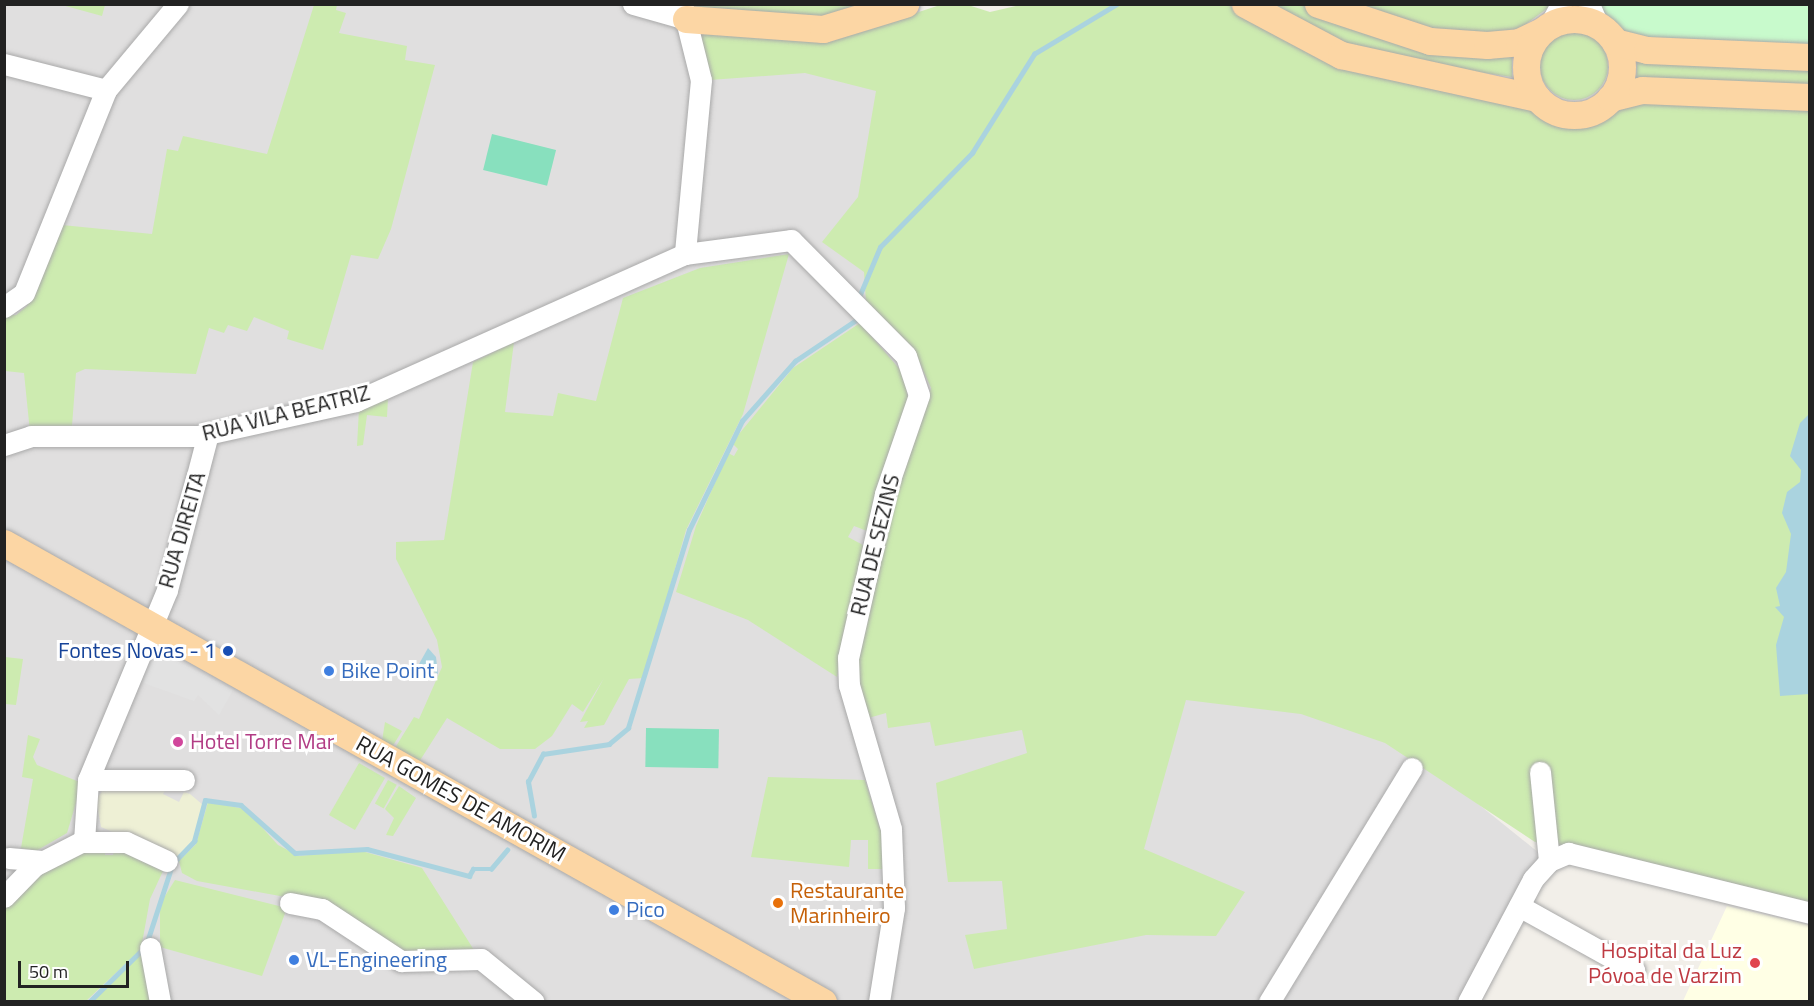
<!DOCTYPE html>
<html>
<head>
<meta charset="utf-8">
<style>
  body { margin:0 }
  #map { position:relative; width:1814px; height:1006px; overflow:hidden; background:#f2efe9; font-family:"Titillium Web",sans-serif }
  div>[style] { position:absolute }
  .residential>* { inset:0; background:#e0dfdf }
  .education>* { inset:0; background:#ffffe5 }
  .farmland>* { inset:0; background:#eef0d5 }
  .grass>* { inset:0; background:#cdebb0; transform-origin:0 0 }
  .round { border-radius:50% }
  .park>* { inset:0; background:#c8facc }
  .pitch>* { inset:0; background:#88e0be; transform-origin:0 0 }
  .parking>* { inset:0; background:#e2e2e2 }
  .water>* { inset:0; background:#aad3df }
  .stream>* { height:4.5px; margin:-2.25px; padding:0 2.25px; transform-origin:2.25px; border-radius:2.25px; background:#aad3df }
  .roads { filter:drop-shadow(0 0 2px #a9a9a9) drop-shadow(0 0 2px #a9a9a9) }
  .minor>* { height:21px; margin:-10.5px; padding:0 10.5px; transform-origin:10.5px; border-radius:10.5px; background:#fff }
  .major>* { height:27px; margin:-13.5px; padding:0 13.5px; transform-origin:13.5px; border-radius:13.5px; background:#fcd6a4 }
  .major>.ring { margin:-13.5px; padding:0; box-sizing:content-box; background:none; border:27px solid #fcd6a4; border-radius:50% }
  .dots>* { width:16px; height:16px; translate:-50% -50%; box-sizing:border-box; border:3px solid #fff; border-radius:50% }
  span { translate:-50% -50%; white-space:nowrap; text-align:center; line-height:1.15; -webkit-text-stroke:6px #fff; paint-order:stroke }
  .street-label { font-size:22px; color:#222 }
  .transit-label { font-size:22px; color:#164399 }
  .right { translate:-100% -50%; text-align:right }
  .shop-label { font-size:22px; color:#366cbe }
  .left { translate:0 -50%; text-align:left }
  .hotel-label { font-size:22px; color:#b23c85 }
  .food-label { font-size:22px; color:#c56008 }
  .health-label { font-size:22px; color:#be3a42 }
  .frame { position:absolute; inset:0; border:6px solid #222; pointer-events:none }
  .scale { position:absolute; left:18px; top:961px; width:111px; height:27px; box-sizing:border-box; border:3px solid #222; border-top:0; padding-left:8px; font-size:18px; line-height:21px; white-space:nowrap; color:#222; -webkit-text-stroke:4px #fff; paint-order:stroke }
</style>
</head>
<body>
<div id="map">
  <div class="residential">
    <i style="clip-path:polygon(5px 5px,921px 5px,913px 47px,1441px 774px,1549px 861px,1471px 1001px,5px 1002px)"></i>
  </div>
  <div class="education">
    <i style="clip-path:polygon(1727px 906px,1809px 925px,1809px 1001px,1683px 1001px)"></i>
  </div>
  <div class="farmland">
    <i style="clip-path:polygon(168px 784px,163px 794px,179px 802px,184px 792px,190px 794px,203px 805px,193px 840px,175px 859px,101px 827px,96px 800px,102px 791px)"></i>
  </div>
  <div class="grass">
    <i style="clip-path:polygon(1025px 4px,1229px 5px,1303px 48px,1528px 106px,1538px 117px,1569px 126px,1598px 121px,1630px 103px,1809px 105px,1809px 902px,1596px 850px,1535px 842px,1385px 743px,1301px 714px,1186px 700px,1144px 849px,1245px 892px,1216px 936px,1146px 935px,974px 969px,965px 935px,1007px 929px,1002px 881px,948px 882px,936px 783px,1027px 753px,1022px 730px,935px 746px,930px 722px,888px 728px,886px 713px,865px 719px,859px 694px,857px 655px,886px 525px,931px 388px,917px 357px,866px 302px,864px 272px,822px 242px,858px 197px,876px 91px,805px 73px,710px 80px,695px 26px,831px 41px,940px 5px,968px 5px,990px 12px)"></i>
    <i style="clip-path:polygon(62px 5px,105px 5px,102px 16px)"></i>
    <i style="clip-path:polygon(314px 5px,337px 5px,336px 10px,346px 13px,339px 33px,407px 46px,405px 60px,435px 65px,391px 229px,378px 259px,351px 255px,323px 350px,287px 339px,289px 331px,254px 317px,247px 331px,228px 325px,224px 333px,209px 328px,196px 374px,85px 369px,76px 373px,72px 426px,30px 432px,24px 373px,5px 371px,4px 315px,16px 315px,27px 306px,62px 225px,152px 234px,167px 149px,178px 151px,183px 136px,267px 154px)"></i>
    <i style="clip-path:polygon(689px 5px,867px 5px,825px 20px,691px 10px)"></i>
    <i style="clip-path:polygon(1260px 5px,1301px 5px,1399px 44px,1512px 54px,1512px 77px,1376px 57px)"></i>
    <i style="clip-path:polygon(1336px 5px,1552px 5px,1515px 32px,1458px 35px)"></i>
    <i class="round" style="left:1540px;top:32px;width:68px;height:68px"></i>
    <i style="left:1637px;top:59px;width:172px;height:22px;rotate:2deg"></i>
    <i style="clip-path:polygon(789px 254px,743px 414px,686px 530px,644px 678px,629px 679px,604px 725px,584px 728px,588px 721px,580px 722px,604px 678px,583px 712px,572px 704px,552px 736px,535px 749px,500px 749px,447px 718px,419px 762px,395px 748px,414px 717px,419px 719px,442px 667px,437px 640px,396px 559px,396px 542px,444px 540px,473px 362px,514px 342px,505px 412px,553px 416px,558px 393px,596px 401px,623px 298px,700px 268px)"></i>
    <i style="clip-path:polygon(860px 323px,903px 373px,908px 398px,867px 531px,854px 526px,848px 537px,863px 545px,837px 677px,748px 620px,676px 592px,696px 526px,728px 453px,734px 456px,738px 449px,733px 444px,739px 434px,793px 368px)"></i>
    <i style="clip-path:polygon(388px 398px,387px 417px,367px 415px,363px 445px,357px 446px,359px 409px)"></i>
    <i style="clip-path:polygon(5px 657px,23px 659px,16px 705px,5px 704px)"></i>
    <i style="clip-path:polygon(385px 722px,402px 731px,392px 747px,382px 741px)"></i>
    <i style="clip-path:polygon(28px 735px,40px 739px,33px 757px,37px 765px,82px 783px,67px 833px,36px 851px,21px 848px,33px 779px,22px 777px)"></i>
    <i style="left:359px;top:763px;width:30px;height:60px;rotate:30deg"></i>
    <i style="clip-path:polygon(768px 777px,865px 780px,883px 838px,886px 869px,868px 869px,868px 840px,851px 840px,849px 867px,751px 857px)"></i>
    <i style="left:388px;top:780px;width:10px;height:27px;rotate:29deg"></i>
    <i style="clip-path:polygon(399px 786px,416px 798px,393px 836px,386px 835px,394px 818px,385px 809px)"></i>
    <i style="clip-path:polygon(208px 802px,245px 809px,278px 845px,299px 856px,358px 850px,422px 868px,474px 950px,412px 958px,318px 903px,197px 881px,182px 873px,179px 861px,196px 844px)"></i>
    <i style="clip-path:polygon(106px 847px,105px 855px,113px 855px,115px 848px,163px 871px,150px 899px,141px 949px,86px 1001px,5px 1001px,4px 907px,29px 879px,85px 851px)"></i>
    <i style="clip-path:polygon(175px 880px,287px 908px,262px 976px,160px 947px,160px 904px)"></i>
    <i style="clip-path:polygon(144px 951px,155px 1001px,93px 1002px,104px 990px)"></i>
  </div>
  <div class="park">
    <i style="clip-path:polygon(1597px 5px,1809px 5px,1809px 49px,1647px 41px,1622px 30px)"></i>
  </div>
  <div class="pitch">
    <i style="left:492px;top:134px;width:66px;height:37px;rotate:14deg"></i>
    <i style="left:646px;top:728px;width:73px;height:39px;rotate:1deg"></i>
  </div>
  <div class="parking">
    <i style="clip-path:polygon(152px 648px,233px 690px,219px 715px,198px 695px,194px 701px,135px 680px)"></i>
  </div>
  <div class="water">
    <i style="clip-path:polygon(1809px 414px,1809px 694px,1780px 696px,1776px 645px,1784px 617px,1775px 607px,1780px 606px,1776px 588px,1786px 572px,1791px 534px,1782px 513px,1787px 492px,1800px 482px,1801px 470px,1790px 456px,1800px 423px)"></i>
    <i style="clip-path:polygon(428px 648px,436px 657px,438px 674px,419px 664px)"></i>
  </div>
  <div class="stream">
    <i style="left:859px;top:297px;width:54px;rotate:-67.2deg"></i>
    <i style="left:880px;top:247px;width:132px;rotate:-45.6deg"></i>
    <i style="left:972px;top:153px;width:117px;rotate:-57.9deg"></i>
    <i style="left:1034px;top:54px;width:97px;rotate:-31.1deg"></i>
    <i style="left:534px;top:816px;width:35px;rotate:-100deg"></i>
    <i style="left:528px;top:782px;width:32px;rotate:-62deg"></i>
    <i style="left:543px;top:754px;width:67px;rotate:-8.6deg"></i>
    <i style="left:609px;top:744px;width:25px;rotate:-40deg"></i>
    <i style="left:628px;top:728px;width:207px;rotate:-72.9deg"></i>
    <i style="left:689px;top:530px;width:121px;rotate:-64.1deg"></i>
    <i style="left:742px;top:421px;width:80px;rotate:-48.5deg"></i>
    <i style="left:795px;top:361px;width:73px;rotate:-33.9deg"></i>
    <i style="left:175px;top:861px;width:28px;rotate:-46deg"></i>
    <i style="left:194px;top:841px;width:42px;rotate:-75deg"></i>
    <i style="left:205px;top:800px;width:36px;rotate:8deg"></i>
    <i style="left:241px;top:805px;width:72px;rotate:41.6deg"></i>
    <i style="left:295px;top:853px;width:72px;rotate:-3.2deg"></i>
    <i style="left:367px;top:849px;width:106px;rotate:14.8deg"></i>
    <i style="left:469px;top:876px;width:8px;rotate:-60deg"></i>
    <i style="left:473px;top:869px;width:18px"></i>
    <i style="left:491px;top:869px;width:25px;rotate:-50deg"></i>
    <i style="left:147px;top:942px;width:78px;rotate:-72deg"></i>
    <i style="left:89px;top:1002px;width:76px;rotate:-44.5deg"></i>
  </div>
  <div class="roads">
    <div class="minor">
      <i style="left:633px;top:4px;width:55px;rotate:15.8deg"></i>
      <i style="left:682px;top:4px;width:78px;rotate:76deg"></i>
      <i style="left:701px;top:80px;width:175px;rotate:95.3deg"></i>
      <i style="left:1589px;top:4px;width:23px;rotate:67deg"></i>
      <i style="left:1549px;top:26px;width:25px;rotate:-61deg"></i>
      <i style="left:4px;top:64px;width:105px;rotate:14.3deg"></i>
      <i style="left:4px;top:307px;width:24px;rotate:-35deg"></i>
      <i style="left:24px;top:293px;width:219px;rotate:-68deg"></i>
      <i style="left:106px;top:90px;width:112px;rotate:-50.1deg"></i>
      <i style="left:4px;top:445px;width:28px;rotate:-18deg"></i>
      <i style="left:31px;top:436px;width:167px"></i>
      <i style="left:198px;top:436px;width:162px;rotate:-12.5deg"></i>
      <i style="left:356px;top:401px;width:360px;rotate:-24.1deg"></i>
      <i style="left:685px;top:254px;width:107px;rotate:-7.5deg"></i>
      <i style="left:791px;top:240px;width:163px;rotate:45.2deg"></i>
      <i style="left:906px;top:356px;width:41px;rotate:71.6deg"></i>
      <i style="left:919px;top:395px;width:105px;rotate:109deg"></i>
      <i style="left:885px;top:494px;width:168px;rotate:102.7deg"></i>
      <i style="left:848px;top:658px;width:27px;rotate:88deg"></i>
      <i style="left:849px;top:685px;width:150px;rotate:73.7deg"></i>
      <i style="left:891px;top:829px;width:79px;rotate:87.8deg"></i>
      <i style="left:894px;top:908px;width:95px;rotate:99.1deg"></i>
      <i style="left:1540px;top:772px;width:89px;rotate:84.2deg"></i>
      <i style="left:88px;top:780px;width:96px"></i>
      <i style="left:84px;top:841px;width:61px;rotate:-86.2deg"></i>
      <i style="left:88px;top:780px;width:206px;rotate:-67.4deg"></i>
      <i style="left:167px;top:590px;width:161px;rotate:-75.3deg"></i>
      <i style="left:9px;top:858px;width:33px;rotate:5deg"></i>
      <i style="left:4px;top:897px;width:43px;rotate:-45.9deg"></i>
      <i style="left:34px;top:866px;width:53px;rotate:-27.1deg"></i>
      <i style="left:81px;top:842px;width:45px"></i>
      <i style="left:126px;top:842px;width:45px;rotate:24.9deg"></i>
      <i style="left:290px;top:903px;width:33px;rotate:11deg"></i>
      <i style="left:322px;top:909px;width:95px;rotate:33.4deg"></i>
      <i style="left:401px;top:961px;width:80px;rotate:-1.4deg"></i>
      <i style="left:481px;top:959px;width:68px;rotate:39.1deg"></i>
      <i style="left:1519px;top:906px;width:132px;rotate:29.1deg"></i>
      <i style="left:150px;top:948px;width:55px;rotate:79.5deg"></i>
      <i style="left:1269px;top:1002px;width:274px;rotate:-58.6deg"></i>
      <i style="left:1468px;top:1002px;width:139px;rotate:-62.1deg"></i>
      <i style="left:1533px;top:879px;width:24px;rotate:-48deg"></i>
      <i style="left:1549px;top:861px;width:21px;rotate:-23deg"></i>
      <i style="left:1568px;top:853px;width:249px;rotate:13.9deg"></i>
    </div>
    <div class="major">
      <i style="left:1245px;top:4px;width:109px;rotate:28deg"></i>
      <i style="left:1341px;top:55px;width:201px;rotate:12.4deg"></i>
      <i style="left:1318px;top:4px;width:118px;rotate:18.3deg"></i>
      <i style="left:1430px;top:41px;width:57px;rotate:4deg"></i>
      <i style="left:1487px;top:45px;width:32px;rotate:-5deg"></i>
      <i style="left:1519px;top:42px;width:25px;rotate:-26deg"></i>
      <i style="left:686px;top:19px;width:137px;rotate:4.2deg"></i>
      <i style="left:823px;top:29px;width:86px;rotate:-17deg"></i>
      <i class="ring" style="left:1526px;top:19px;width:69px;height:69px"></i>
      <i style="left:1615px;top:42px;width:33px;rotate:14deg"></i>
      <i style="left:1647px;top:50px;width:163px;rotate:2.5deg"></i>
      <i style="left:1610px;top:98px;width:33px;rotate:-14deg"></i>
      <i style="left:1642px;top:90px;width:168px;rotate:2.4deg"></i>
      <i style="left:4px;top:543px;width:939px;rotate:29.27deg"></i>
    </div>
  </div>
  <div class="dots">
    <i style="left:228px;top:651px;background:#1a4fb4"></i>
    <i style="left:329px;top:671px;background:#3f7fe0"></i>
    <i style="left:178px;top:742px;background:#d1479c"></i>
    <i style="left:778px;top:903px;background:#e8710a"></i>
    <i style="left:614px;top:910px;background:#3f7fe0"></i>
    <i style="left:294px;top:960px;background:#3f7fe0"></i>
    <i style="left:1755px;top:963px;background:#e0444e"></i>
  </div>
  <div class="street-label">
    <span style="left:286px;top:413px;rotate:-14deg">RUA VILA BEATRIZ</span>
    <span style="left:182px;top:530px;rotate:-74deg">RUA DIREITA</span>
    <span style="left:875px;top:545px;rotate:-76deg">RUA DE SEZINS</span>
    <span style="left:461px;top:799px;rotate:29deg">RUA GOMES DE AMORIM</span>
  </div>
  <div class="transit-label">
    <span class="right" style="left:216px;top:651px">Fontes Novas - 1</span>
  </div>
  <div class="shop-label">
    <span class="left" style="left:341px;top:671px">Bike Point</span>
    <span class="left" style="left:626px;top:910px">Pico</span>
    <span class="left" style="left:306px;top:960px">VL-Engineering</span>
  </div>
  <div class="hotel-label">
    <span class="left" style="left:190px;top:742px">Hotel Torre Mar</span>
  </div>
  <div class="food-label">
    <span class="left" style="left:790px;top:903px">Restaurante<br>Marinheiro</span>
  </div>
  <div class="health-label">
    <span class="right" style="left:1742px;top:963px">Hospital da Luz<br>Póvoa de Varzim</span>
  </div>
  <div class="frame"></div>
  <div class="scale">50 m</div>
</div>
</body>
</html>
